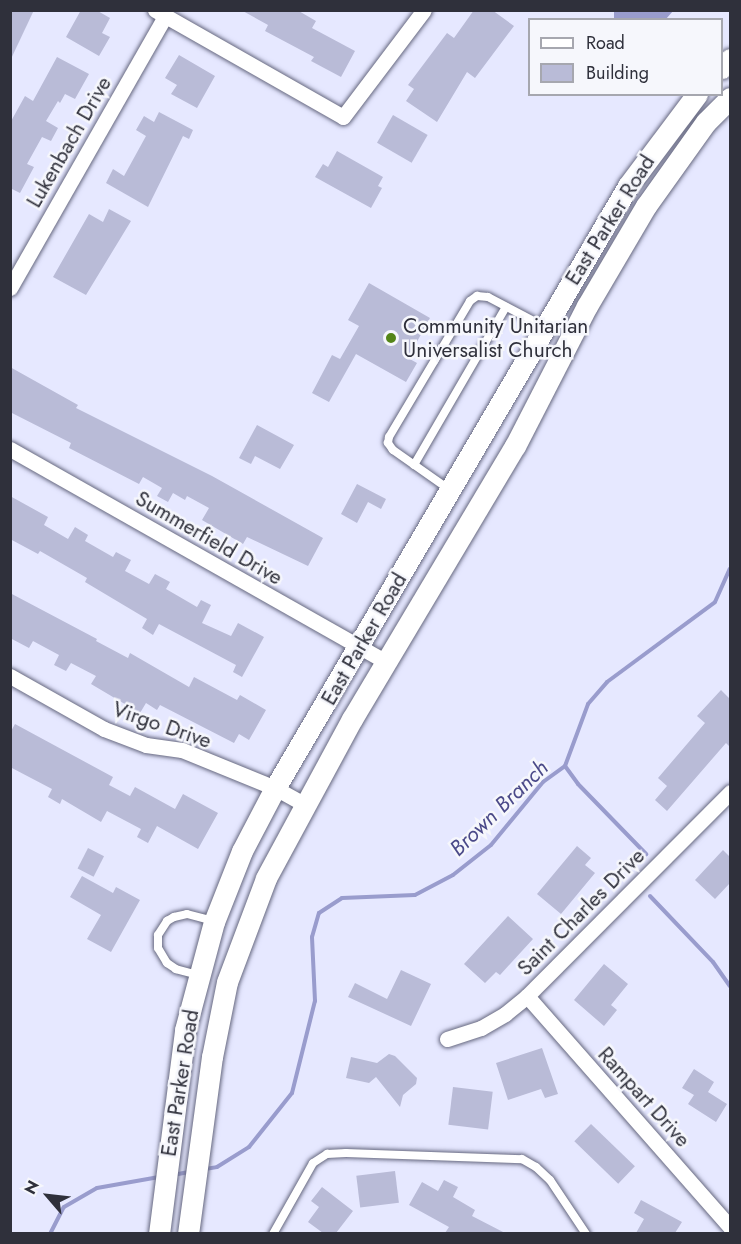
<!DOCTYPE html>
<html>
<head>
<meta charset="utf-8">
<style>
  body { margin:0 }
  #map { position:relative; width:741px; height:1244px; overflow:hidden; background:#e6e8ff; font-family:Jost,sans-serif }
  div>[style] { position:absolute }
  .water>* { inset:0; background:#999ccd }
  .stream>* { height:4px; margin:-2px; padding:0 2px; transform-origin:2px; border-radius:2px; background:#999ccd }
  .building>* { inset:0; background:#b9bbd7; transform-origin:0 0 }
  .roads { filter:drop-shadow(0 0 2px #666880) drop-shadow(0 0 2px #666880) }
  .lane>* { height:8px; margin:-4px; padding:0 4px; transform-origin:4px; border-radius:4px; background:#fff }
  .street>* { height:15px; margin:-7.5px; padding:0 7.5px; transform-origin:7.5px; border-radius:7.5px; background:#fff }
  .secondary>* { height:21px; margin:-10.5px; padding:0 10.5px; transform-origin:10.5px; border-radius:10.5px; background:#fff }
  .dots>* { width:16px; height:16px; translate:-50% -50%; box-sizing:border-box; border:3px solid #f6f7fc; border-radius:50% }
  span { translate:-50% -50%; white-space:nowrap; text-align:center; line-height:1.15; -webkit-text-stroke:5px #f6f7fc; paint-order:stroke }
  .street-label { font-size:21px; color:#2f303b }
  .poi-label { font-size:21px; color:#2f303b }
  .left { translate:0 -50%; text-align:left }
  .water-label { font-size:22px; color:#4b4a89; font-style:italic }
  .frame { position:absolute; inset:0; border:12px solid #2f303b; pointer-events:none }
  .legend { position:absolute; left:528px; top:18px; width:195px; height:78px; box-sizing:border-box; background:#f6f7fc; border:2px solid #a6a7af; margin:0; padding:8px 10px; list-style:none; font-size:18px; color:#2f303b }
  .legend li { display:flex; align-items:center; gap:12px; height:30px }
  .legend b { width:30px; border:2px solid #a6a7af }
  .north { position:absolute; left:18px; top:1166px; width:60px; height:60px; -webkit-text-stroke:4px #f6f7fc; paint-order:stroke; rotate:298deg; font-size:16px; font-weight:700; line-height:24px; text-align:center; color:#2f303b }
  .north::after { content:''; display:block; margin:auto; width:21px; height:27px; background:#2f303b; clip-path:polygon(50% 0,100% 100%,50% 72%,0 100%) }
</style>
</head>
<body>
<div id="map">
  <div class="water">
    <i style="clip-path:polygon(614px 10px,673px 10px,673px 11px,666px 19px,614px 20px)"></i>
  </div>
  <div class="stream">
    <i style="left:565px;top:766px;width:22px;rotate:54deg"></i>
    <i style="left:578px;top:784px;width:98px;rotate:45.8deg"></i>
    <i style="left:650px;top:896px;width:91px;rotate:46.3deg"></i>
    <i style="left:713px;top:962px;width:29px;rotate:55deg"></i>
    <i style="left:205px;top:1169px;width:12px;rotate:-9deg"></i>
    <i style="left:217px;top:1167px;width:38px;rotate:-32deg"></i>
    <i style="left:249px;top:1147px;width:69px;rotate:-51.5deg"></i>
    <i style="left:292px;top:1093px;width:95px;rotate:-76deg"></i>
    <i style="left:315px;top:1001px;width:64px;rotate:-92.7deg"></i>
    <i style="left:312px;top:937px;width:25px;rotate:-74deg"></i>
    <i style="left:319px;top:913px;width:27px;rotate:-33deg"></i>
    <i style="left:342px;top:898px;width:73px;rotate:-2.4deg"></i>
    <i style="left:415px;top:895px;width:43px;rotate:-27.8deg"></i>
    <i style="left:453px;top:875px;width:48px;rotate:-38.3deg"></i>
    <i style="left:491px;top:845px;width:82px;rotate:-50.5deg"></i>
    <i style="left:543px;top:782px;width:27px;rotate:-36deg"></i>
    <i style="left:565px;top:766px;width:66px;rotate:-69.6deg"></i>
    <i style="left:588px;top:704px;width:29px;rotate:-49deg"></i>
    <i style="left:607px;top:682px;width:134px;rotate:-36.5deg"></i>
    <i style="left:715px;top:602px;width:36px;rotate:-66deg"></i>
    <i style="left:173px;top:1175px;width:16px;rotate:-11deg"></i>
    <i style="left:50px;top:1234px;width:30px;rotate:-63deg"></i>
    <i style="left:64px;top:1207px;width:38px;rotate:-30deg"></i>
    <i style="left:97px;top:1188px;width:63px;rotate:-10.1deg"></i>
  </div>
  <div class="building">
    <i style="clip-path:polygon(10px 10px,34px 10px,10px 61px)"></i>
    <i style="clip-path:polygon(81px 10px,96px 10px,110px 18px,102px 33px,110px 37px,99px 56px,66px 37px)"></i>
    <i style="clip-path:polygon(241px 10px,297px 10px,316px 21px,312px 28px,355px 51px,341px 77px,311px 61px,314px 57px,265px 31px,268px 25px)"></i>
    <i style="clip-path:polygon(474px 10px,492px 10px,514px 26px,475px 78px,467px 72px,437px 122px,406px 101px,414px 89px,408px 85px,447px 33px,454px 38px)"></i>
    <i style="clip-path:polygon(179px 55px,215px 76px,197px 108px,171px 94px,177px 85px,165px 78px)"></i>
    <i style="clip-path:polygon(57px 57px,89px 74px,75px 99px,65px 94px,60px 103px,58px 101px,46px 121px,58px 128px,51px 141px,42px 137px,27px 164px,34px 167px,20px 193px,10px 188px,10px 123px,25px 96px,33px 101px)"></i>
    <i style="clip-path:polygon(159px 112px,193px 130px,189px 139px,183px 136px,148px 207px,106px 183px,113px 169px,124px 176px,146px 136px,136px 130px,144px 116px,154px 122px)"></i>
    <i style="left:393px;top:115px;width:40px;height:32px;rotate:30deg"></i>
    <i style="clip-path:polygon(337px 151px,383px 177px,378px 186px,382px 188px,371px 208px,315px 177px,323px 164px,328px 167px)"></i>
    <i style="clip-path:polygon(109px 209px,131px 221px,86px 295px,53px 277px,89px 214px,103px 222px)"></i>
    <i style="clip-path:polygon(369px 283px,430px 318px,408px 358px,417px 363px,406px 382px,356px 354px,329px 402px,312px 393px,332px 355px,340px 359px,359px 326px,348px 320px)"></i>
    <i style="clip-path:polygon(10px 367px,78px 405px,76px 408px,212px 476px,323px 538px,308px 566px,247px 537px,243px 544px,202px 520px,209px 508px,187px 496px,185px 500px,173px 493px,168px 502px,157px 496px,162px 488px,143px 477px,139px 484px,69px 448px,71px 443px,10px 412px)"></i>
    <i style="clip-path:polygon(257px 425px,294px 445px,280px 469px,255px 456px,251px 464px,239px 458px)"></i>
    <i style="clip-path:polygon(357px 484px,386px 499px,381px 509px,368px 502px,357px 523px,341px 514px)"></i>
    <i style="clip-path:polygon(10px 496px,48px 517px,44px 525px,68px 539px,75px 527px,88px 535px,85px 541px,113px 557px,116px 552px,131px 560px,125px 571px,149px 584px,155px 574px,170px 582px,166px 589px,197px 607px,201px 600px,211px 605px,202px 623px,231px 636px,238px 623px,264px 637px,242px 677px,233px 672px,236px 665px,159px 624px,153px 635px,142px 628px,147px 619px,85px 582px,87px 578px,40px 551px,38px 554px,10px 539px)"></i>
    <i style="clip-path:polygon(10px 593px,97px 639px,96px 641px,128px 658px,130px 653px,189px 687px,194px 677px,237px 700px,240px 695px,266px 710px,249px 740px,239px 734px,234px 743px,160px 705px,157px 710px,146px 703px,140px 713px,91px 684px,96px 676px,71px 663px,66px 671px,54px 665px,59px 655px,33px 641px,29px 648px,10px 638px)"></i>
    <i style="clip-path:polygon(721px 690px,730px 699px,730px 747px,726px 743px,667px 811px,655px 800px,667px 786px,658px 778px,705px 723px,697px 716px)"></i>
    <i style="clip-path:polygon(15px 724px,113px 777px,109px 785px,130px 796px,135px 787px,175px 809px,183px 794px,218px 813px,198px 849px,157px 826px,148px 843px,137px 837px,141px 829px,107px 811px,101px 822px,62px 799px,60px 804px,48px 797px,52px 789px,10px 767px,10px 733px)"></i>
    <i style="clip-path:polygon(577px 846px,591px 858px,585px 865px,595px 873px,561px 914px,537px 894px)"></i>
    <i style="left:88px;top:848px;width:18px;height:23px;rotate:27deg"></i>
    <i style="clip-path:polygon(723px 850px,730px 857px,730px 883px,715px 899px,695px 880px)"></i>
    <i style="clip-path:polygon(82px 876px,113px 893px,116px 887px,140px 900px,111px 952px,87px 939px,101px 915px,70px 897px)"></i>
    <i style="clip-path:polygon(508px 916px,533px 939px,500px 975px,496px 972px,485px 983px,464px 964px)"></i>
    <i style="clip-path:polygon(604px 964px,628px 984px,611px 1005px,617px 1010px,604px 1026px,574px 1000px)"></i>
    <i style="clip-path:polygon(401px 970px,431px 984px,411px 1026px,348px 997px,355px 983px,387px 999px)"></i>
    <i style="clip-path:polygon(542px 1048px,558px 1094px,545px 1098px,541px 1089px,508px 1100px,496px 1063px)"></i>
    <i style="clip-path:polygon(389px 1054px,395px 1056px,417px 1078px,416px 1084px,403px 1095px,400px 1107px,376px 1077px,369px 1083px,346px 1078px,351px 1057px,377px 1063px)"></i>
    <i style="clip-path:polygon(694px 1069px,714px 1082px,708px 1092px,727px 1104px,716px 1122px,688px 1104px,694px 1095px,682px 1088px)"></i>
    <i style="left:453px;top:1087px;width:40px;height:38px;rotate:7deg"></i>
    <i style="left:591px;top:1124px;width:61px;height:24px;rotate:44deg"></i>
    <i style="left:395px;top:1171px;width:32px;height:39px;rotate:83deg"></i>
    <i style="clip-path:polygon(444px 1180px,458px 1187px,453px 1197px,475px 1210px,472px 1216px,505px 1233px,445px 1233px,449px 1227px,409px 1205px,422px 1182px,438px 1191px)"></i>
    <i style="clip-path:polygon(322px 1187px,353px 1211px,336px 1233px,323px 1233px,308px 1222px,319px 1207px,311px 1201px)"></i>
    <i style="clip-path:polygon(641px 1200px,682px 1222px,675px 1233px,636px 1233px,644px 1219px,634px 1213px)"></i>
  </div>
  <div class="roads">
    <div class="lane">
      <i style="left:414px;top:465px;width:183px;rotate:-59.8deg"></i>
      <i style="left:450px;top:490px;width:70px;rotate:-144.9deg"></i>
      <i style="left:393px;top:450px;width:9px;rotate:-126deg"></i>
      <i style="left:388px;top:443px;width:6px;rotate:-81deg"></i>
      <i style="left:389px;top:437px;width:158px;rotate:-59.2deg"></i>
      <i style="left:470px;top:301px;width:9px;rotate:-36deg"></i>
      <i style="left:477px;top:296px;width:11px;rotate:5deg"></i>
      <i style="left:488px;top:297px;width:64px;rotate:27.8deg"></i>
      <i style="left:198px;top:975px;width:23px;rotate:-165deg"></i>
      <i style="left:176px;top:969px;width:11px;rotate:-146deg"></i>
      <i style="left:167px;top:963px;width:17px;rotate:-121deg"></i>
      <i style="left:158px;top:948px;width:13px;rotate:-90deg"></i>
      <i style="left:158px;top:935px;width:17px;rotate:-57deg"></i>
      <i style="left:167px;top:921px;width:8px;rotate:-30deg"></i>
      <i style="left:174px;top:917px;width:13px;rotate:-13deg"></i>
      <i style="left:187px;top:914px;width:27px;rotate:15deg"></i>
      <i style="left:273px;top:1234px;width:81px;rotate:-60.6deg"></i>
      <i style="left:313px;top:1163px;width:17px;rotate:-33deg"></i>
      <i style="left:327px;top:1154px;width:19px;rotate:-3deg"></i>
      <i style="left:346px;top:1153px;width:176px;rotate:2deg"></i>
      <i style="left:522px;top:1159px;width:16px;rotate:30deg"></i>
      <i style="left:536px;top:1167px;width:19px;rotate:43deg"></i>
      <i style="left:550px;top:1180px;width:65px;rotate:56.3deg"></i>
    </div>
    <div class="street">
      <i style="left:155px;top:10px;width:216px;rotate:29.6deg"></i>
      <i style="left:343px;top:117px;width:134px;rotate:-52.9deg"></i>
      <i style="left:10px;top:288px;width:313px;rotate:-60.3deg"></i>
      <i style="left:10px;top:449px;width:432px;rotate:29.5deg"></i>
      <i style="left:10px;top:676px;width:108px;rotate:29.4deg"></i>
      <i style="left:104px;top:729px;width:45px;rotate:20.9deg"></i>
      <i style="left:146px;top:745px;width:36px;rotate:8deg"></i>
      <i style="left:182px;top:750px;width:100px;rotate:22.2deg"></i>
      <i style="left:275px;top:788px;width:33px;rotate:29deg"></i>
      <i style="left:527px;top:996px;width:308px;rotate:48.7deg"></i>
      <i style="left:447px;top:1039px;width:36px;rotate:-18deg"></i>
      <i style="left:481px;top:1028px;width:28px;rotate:-30deg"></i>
      <i style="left:505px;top:1014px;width:28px;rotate:-39deg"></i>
      <i style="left:527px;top:996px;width:288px;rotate:-45.1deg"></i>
    </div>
    <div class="secondary">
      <i style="left:722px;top:68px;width:12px;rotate:-48deg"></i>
      <i style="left:159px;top:1234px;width:206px;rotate:-82.7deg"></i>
      <i style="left:185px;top:1030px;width:112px;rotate:-75deg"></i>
      <i style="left:214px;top:922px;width:76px;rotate:-68.5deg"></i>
      <i style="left:242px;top:851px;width:71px;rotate:-62.4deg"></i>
      <i style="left:275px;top:788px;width:698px;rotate:-59.61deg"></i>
      <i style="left:628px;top:186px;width:115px;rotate:-53.1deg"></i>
      <i style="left:188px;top:1234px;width:179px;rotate:-82.3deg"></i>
      <i style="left:212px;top:1057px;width:76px;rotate:-78.7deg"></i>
      <i style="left:227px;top:982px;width:111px;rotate:-69.4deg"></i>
      <i style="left:266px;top:878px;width:181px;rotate:-61.6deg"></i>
      <i style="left:352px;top:719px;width:318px;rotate:-59.2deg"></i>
      <i style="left:515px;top:446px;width:157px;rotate:-62.8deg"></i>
      <i style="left:587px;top:306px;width:116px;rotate:-59.5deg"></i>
      <i style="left:646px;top:206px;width:103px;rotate:-54.5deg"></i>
      <i style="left:706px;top:122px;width:34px;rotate:-45deg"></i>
    </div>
  </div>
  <div class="dots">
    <i style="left:391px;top:338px;background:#548518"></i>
  </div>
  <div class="street-label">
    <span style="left:69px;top:142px;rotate:-60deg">Lukenbach Drive</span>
    <span style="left:610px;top:220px;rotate:-58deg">East Parker Road</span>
    <span style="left:209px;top:538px;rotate:30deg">Summerfield Drive</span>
    <span style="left:364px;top:639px;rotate:-60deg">East Parker Road</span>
    <span style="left:162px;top:725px;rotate:19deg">Virgo Drive</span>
    <span style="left:581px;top:912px;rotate:-45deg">Saint Charles Drive</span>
    <span style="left:180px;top:1083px;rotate:-81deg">East Parker Road</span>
    <span style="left:644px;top:1097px;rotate:48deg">Rampart Drive</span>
  </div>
  <div class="poi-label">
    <span class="left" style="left:403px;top:338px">Community Unitarian<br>Universalist Church</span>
  </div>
  <div class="water-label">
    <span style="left:499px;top:808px;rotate:-44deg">Brown Branch</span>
  </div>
  <div class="frame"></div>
  <ul class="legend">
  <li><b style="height:8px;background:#fff"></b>Road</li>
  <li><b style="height:16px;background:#b9bbd7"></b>Building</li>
  </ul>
  <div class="north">N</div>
</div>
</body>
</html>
